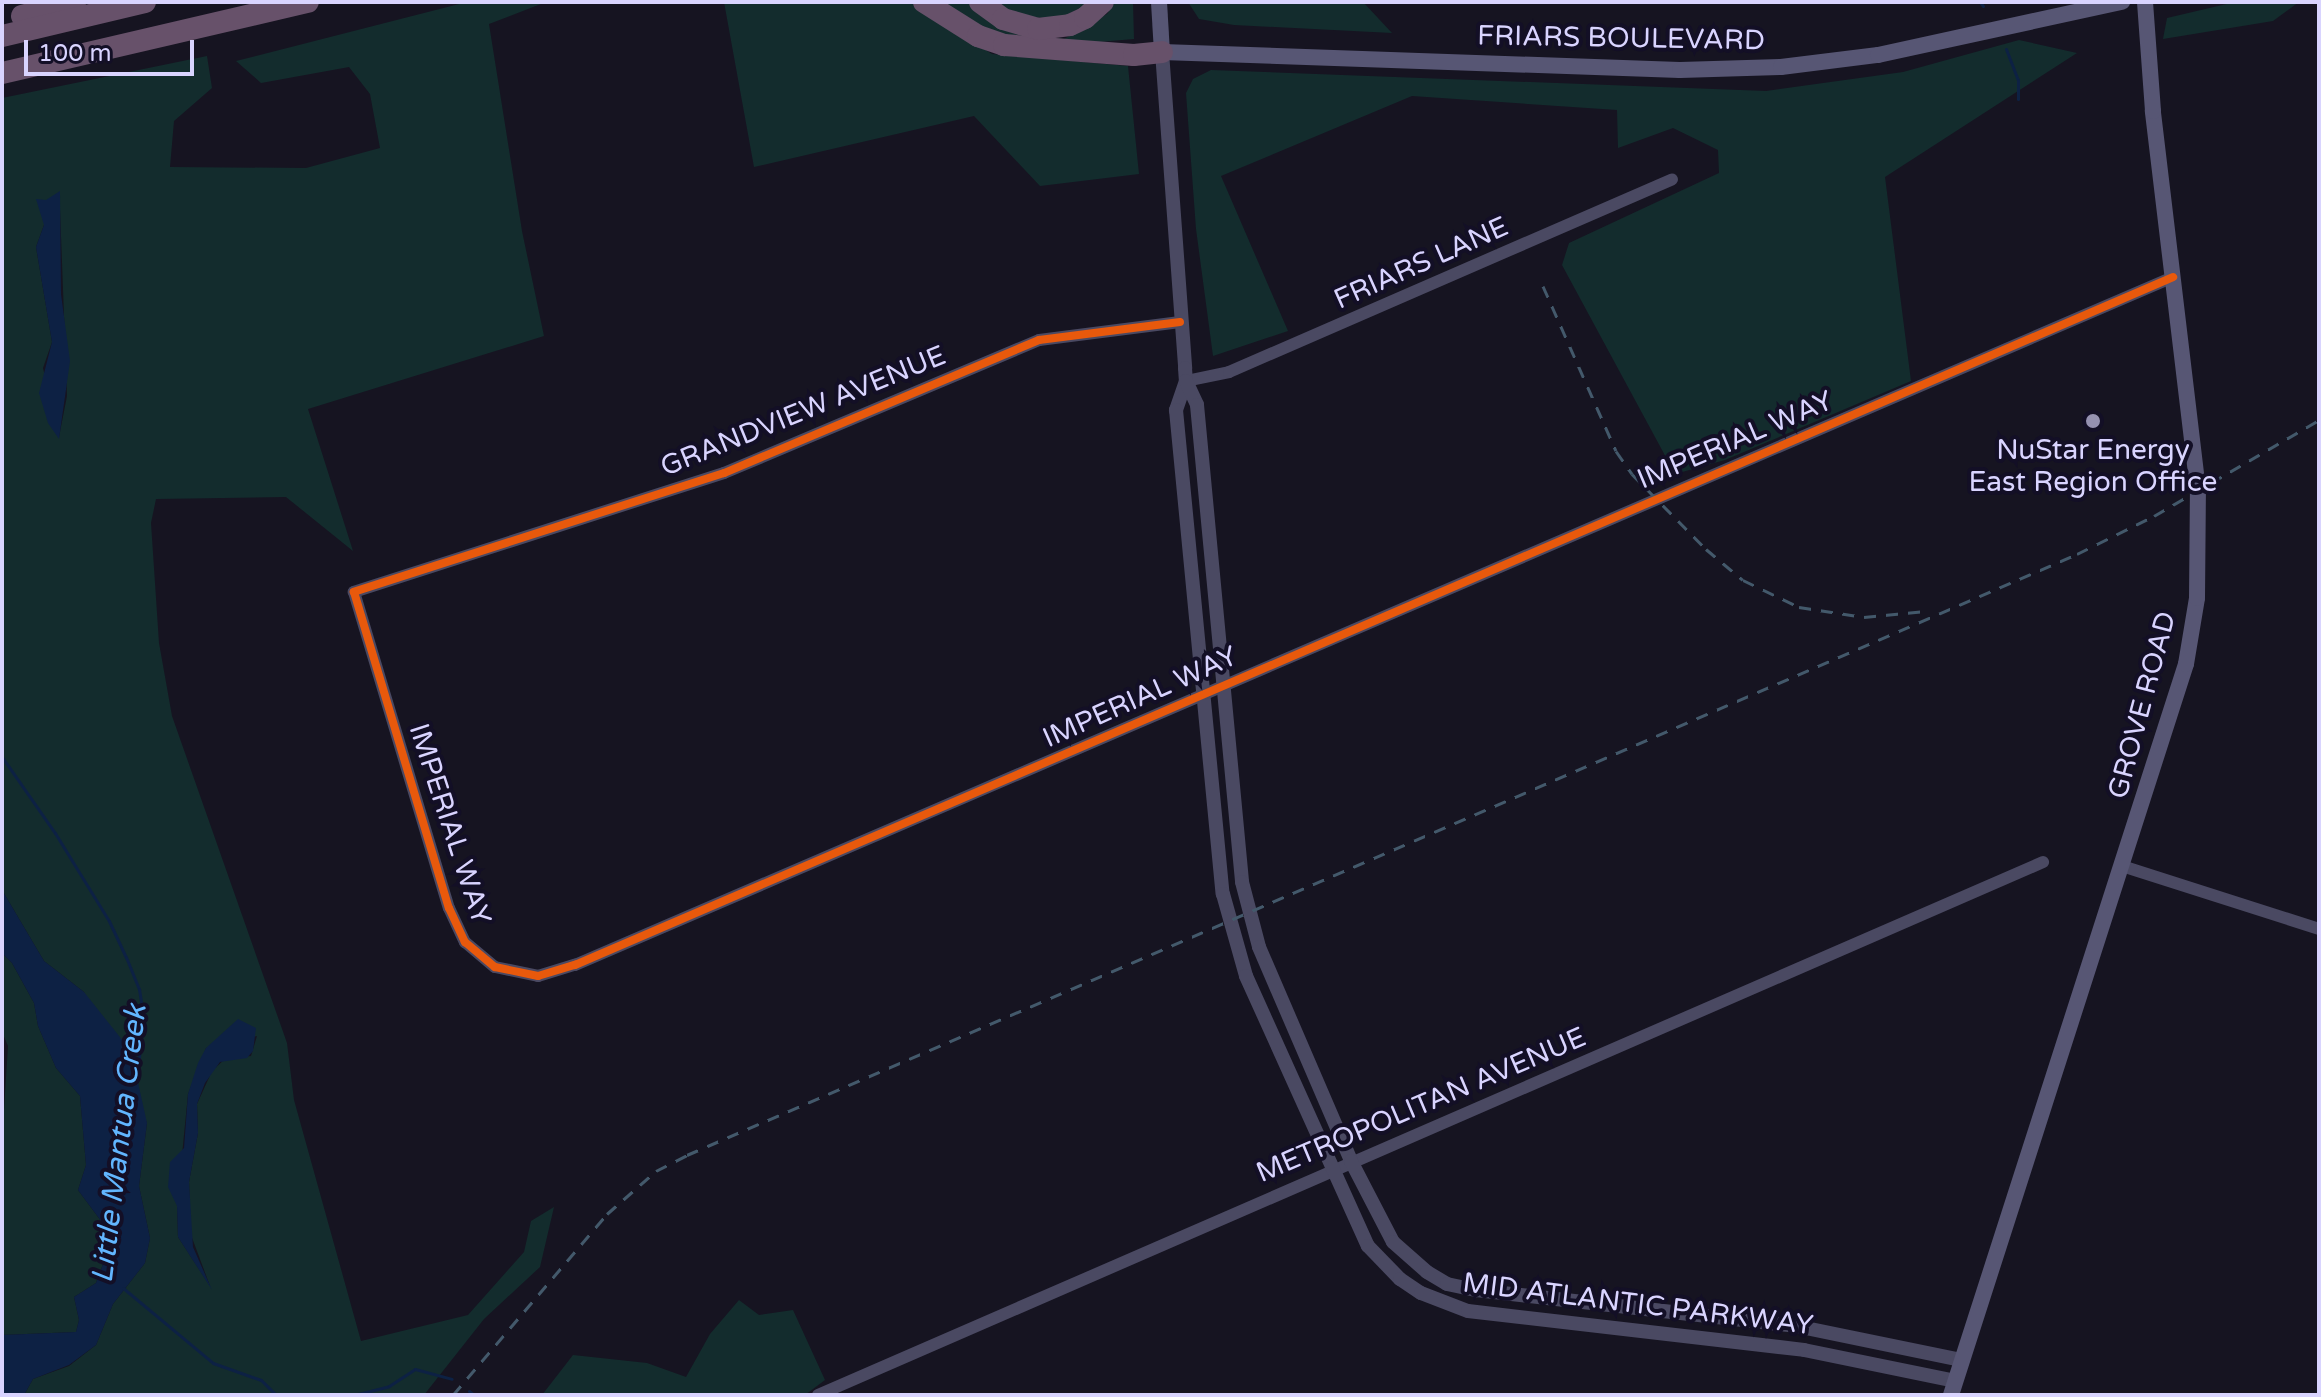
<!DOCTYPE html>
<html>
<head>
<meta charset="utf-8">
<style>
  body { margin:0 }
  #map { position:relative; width:2321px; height:1397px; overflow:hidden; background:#161421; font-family:"Varela Round",sans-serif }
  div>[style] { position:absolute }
  .green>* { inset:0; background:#132c2d }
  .water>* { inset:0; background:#0d2144 }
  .stream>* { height:3px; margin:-1.5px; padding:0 1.5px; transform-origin:1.5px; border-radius:1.5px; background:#0d2144 }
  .minor>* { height:12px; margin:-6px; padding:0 6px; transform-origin:6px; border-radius:6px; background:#4a4962 }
  .tertiary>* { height:14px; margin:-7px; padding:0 7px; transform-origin:7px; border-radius:7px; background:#4a4962 }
  .secondary>* { height:16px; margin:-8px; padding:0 8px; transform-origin:8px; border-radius:8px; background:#575674 }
  .motorway>* { height:22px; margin:-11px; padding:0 11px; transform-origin:11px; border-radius:11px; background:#67516a }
  .rail>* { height:3px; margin-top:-1.5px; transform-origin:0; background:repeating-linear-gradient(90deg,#43596b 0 12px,transparent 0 22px) }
  .cycleway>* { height:8px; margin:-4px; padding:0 4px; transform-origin:4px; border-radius:4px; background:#e8590c }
  .dots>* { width:22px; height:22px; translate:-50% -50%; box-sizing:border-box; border:4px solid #130f26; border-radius:50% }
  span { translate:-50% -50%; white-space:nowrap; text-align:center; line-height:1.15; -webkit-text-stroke:8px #130f26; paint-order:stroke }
  .street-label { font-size:28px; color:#d9d4ff }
  .poi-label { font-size:28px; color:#d9d4ff }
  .water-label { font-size:30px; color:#62b6ff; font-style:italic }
  .frame { position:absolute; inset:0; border:4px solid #d9d4ff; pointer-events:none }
  .scale { position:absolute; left:24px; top:40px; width:170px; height:36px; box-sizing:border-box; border:4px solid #d9d4ff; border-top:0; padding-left:10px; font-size:24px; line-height:28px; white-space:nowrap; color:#d9d4ff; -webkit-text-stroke:6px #130f26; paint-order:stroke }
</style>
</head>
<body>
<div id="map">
  <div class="green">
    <i style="clip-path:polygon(evenodd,467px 2px,546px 2px,489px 24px,522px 231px,544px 336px,308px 409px,353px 551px,286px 497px,156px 499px,151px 523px,159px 643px,172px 716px,287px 1043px,294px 1100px,361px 1341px,468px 1315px,524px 1252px,531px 1221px,554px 1207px,540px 1267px,484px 1319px,424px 1395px,24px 1395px,33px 1379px,69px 1366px,96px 1345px,113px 1304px,145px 1263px,150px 1238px,139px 1186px,147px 1123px,84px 992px,44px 961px,2px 890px,2px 98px,207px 56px,212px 88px,174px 121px,170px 167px,306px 168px,380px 148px,370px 94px,349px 67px,261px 83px,236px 61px,467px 2px,60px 209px,67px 396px,59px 437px,43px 368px,52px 342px,36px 247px,44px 225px,60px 209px,467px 2px,257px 1036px,251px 1056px,226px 1058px,212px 1071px,197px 1104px,198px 1133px,189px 1182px,191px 1235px,210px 1286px,178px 1237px,177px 1206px,188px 1094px,206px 1048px,257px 1036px)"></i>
    <i style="clip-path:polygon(724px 2px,910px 2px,992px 54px,1128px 66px,1139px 174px,1040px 186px,974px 116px,754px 167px)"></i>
    <i style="clip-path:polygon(938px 2px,971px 2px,1012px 32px,1064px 39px,1107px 14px,1115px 2px,1133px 2px,1134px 39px,1075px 44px,1014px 40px,953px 13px)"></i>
    <i style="clip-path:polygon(994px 2px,1091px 2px,1059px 19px,1014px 16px)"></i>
    <i style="clip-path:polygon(1188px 2px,1363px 2px,1392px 33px,1234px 25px,1199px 19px)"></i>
    <i style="clip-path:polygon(2235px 2px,2299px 2px,2273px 21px,2163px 39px,2167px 18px)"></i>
    <i style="clip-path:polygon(2019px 40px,2077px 53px,1885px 177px,1911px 381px,1725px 460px,1675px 474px,1562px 265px,1569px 243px,1719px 173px,1718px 150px,1673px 128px,1618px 148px,1617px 110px,1412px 96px,1221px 176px,1288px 331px,1213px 356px,1196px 229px,1186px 93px,1193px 79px,1211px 70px,1766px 91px,1903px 72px)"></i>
    <i style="clip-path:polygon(2px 953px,12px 963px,34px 1003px,38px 1026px,56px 1068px,80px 1096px,86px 1165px,78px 1190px,104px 1225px,106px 1256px,96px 1283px,74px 1297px,79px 1320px,76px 1332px,2px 1335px,2px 1141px,8px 1046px,2px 1032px)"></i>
    <i style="clip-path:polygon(739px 1300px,759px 1315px,793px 1310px,825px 1380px,805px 1395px,542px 1395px,573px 1355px,647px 1363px,686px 1377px,710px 1334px)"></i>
  </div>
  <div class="water">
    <i style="clip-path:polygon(60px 191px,61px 294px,70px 361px,59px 439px,48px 423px,39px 393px,52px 342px,36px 247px,44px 225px,36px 199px,46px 200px)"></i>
    <i style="clip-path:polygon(2px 890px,44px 961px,84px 992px,131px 1051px,147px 1123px,139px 1186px,150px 1238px,145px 1263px,113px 1304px,96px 1345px,69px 1365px,33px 1379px,24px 1395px,2px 1395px,2px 1335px,76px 1332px,79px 1320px,74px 1297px,96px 1283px,106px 1256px,104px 1225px,78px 1190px,86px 1165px,80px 1096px,56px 1068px,38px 1026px,34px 1003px,12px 963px,2px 953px)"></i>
    <i style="clip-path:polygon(238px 1019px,256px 1028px,253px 1051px,247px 1058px,220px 1062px,205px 1083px,197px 1104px,198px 1133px,189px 1182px,193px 1247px,212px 1290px,178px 1237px,177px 1206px,168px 1187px,170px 1162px,184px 1148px,188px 1094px,198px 1063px,206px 1048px)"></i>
  </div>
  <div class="stream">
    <i style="left:1980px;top:2px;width:5px;rotate:53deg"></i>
    <i style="left:2006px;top:49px;width:33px;rotate:69deg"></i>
    <i style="left:2018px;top:80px;width:19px;rotate:90deg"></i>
    <i style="left:2px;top:757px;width:93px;rotate:55.1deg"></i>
    <i style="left:55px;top:833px;width:103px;rotate:58.5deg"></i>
    <i style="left:109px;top:921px;width:40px;rotate:65deg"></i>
    <i style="left:126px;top:957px;width:35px;rotate:68deg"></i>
    <i style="left:139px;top:989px;width:26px;rotate:81deg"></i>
    <i style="left:143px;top:1015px;width:63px;rotate:95.4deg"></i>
    <i style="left:123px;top:1288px;width:117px;rotate:39.8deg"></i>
    <i style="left:213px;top:1363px;width:51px;rotate:19.5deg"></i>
    <i style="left:261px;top:1380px;width:21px;rotate:45deg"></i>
    <i style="left:469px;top:1391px;width:6px;rotate:39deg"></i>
    <i style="left:354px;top:1395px;width:36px;rotate:-14deg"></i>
    <i style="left:389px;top:1386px;width:31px;rotate:-33deg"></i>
    <i style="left:415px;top:1369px;width:38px;rotate:15deg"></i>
  </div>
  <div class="minor">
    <i style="left:1180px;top:322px;width:142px;rotate:172.7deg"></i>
    <i style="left:1039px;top:340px;width:342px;rotate:157.1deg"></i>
    <i style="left:724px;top:473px;width:389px;rotate:162.2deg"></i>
    <i style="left:354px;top:592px;width:330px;rotate:73.3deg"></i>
    <i style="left:449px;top:908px;width:38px;rotate:65deg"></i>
    <i style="left:465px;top:942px;width:39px;rotate:40deg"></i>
    <i style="left:495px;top:967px;width:44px;rotate:11.8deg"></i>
    <i style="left:538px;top:976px;width:39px;rotate:-17deg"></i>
    <i style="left:575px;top:965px;width:1740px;rotate:-23.29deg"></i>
    <i style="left:1186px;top:381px;width:44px;rotate:-11.8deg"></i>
    <i style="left:1229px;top:372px;width:483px;rotate:-23.5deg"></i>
    <i style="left:2122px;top:866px;width:207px;rotate:17.7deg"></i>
    <i style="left:818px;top:1395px;width:1336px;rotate:-23.51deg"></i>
  </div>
  <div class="tertiary">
    <i style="left:1162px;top:52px;width:317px;rotate:85.8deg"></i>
    <i style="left:1185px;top:368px;width:13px;rotate:86deg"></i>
    <i style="left:1186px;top:381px;width:31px;rotate:109deg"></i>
    <i style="left:1176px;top:410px;width:486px;rotate:84.5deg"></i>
    <i style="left:1223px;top:894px;width:85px;rotate:74.3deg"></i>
    <i style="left:1246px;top:976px;width:296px;rotate:65.7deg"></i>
    <i style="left:1368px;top:1246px;width:46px;rotate:45.9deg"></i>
    <i style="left:1400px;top:1279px;width:25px;rotate:34deg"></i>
    <i style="left:1421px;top:1293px;width:50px;rotate:21deg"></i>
    <i style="left:1468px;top:1311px;width:338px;rotate:6.6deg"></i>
    <i style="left:1804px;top:1350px;width:154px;rotate:11.6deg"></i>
    <i style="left:1186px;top:381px;width:26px;rotate:65deg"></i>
    <i style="left:1197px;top:405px;width:479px;rotate:84.6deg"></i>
    <i style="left:1242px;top:882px;width:67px;rotate:75.3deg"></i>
    <i style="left:1259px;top:947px;width:233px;rotate:66.7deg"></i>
    <i style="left:1351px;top:1161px;width:91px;rotate:62.6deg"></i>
    <i style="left:1393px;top:1242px;width:45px;rotate:41.4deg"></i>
    <i style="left:1427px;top:1272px;width:23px;rotate:31deg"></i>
    <i style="left:1447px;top:1284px;width:30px;rotate:12deg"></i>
    <i style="left:1476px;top:1290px;width:322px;rotate:6.4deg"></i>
    <i style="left:1796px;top:1326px;width:168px;rotate:11.6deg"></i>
  </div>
  <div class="secondary">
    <i style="left:1159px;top:2px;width:50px;rotate:86.6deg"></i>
    <i style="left:1162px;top:52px;width:518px;rotate:1.99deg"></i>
    <i style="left:1680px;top:70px;width:101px;rotate:-1.7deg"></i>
    <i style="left:1781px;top:67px;width:98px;rotate:-7.1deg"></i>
    <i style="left:1878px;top:55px;width:250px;rotate:-12.3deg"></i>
    <i style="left:1951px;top:1395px;width:768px;rotate:-72.18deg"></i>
    <i style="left:2186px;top:664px;width:67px;rotate:-80.5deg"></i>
    <i style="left:2197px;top:598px;width:108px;rotate:-89.5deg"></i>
    <i style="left:2198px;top:490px;width:382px;rotate:-96.8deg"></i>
    <i style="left:2153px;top:111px;width:109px;rotate:-94.2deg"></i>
  </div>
  <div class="motorway">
    <i style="left:924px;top:2px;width:64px;rotate:32.2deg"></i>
    <i style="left:978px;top:36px;width:28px;rotate:19deg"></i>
    <i style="left:1004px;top:45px;width:130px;rotate:4.4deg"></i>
    <i style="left:1134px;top:55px;width:28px;rotate:-6deg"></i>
    <i style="left:980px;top:2px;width:29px;rotate:36deg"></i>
    <i style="left:1003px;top:19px;width:36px;rotate:16deg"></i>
    <i style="left:1038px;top:29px;width:32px;rotate:-7deg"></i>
    <i style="left:1070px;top:25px;width:17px;rotate:-25deg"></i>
    <i style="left:1085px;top:18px;width:24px;rotate:-42deg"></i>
    <i style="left:22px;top:16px;width:55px;rotate:-14.8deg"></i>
    <i style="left:2px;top:36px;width:147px;rotate:-13.4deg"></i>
    <i style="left:2px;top:73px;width:314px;rotate:-13.1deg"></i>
  </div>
  <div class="rail">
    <i style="left:1543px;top:286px;width:180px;rotate:66.1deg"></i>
    <i style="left:1616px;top:451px;width:28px;rotate:55deg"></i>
    <i style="left:1632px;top:474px;width:105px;rotate:45.4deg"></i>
    <i style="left:1706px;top:549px;width:48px;rotate:40deg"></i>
    <i style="left:1743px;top:580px;width:62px;rotate:25.7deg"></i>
    <i style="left:1799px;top:607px;width:66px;rotate:8.7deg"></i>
    <i style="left:1864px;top:617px;width:62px;rotate:-5.5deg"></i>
    <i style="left:453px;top:1395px;width:238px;rotate:-49.6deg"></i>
    <i style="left:607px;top:1214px;width:65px;rotate:-41.3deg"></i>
    <i style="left:656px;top:1171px;width:35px;rotate:-27deg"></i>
    <i style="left:687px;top:1155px;width:1514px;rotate:-23.38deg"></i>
    <i style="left:2077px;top:554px;width:86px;rotate:-26.3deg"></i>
    <i style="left:2154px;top:516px;width:191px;rotate:-30.2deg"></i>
  </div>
  <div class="cycleway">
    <i style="left:1180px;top:322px;width:142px;rotate:172.7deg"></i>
    <i style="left:1039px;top:340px;width:342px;rotate:157.1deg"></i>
    <i style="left:724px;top:473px;width:389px;rotate:162.2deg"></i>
    <i style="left:354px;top:592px;width:330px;rotate:73.3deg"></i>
    <i style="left:449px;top:908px;width:38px;rotate:65deg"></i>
    <i style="left:465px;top:942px;width:39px;rotate:40deg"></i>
    <i style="left:495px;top:967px;width:44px;rotate:11.8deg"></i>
    <i style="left:538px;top:976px;width:39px;rotate:-17deg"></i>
    <i style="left:575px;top:965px;width:1740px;rotate:-23.29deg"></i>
  </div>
  <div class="dots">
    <i style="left:2093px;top:421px;background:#9591b1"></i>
  </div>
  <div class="street-label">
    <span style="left:1621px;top:38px;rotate:1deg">FRIARS BOULEVARD</span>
    <span style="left:1421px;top:263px;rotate:-24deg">FRIARS LANE</span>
    <span style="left:803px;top:411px;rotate:-22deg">GRANDVIEW AVENUE</span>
    <span style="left:1735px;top:440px;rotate:-23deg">IMPERIAL WAY</span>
    <span style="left:1140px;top:697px;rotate:-24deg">IMPERIAL WAY</span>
    <span style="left:2142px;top:705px;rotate:-75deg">GROVE ROAD</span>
    <span style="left:450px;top:824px;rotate:72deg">IMPERIAL WAY</span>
    <span style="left:1421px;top:1105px;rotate:-23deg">METROPOLITAN AVENUE</span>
    <span style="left:1638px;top:1304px;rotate:7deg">MID ATLANTIC PARKWAY</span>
  </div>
  <div class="poi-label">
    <span style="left:2093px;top:466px">NuStar Energy<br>East Region Office</span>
  </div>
  <div class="water-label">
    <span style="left:120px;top:1144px;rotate:-83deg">Little Mantua Creek</span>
  </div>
  <div class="frame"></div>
  <div class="scale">100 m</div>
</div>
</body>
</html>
